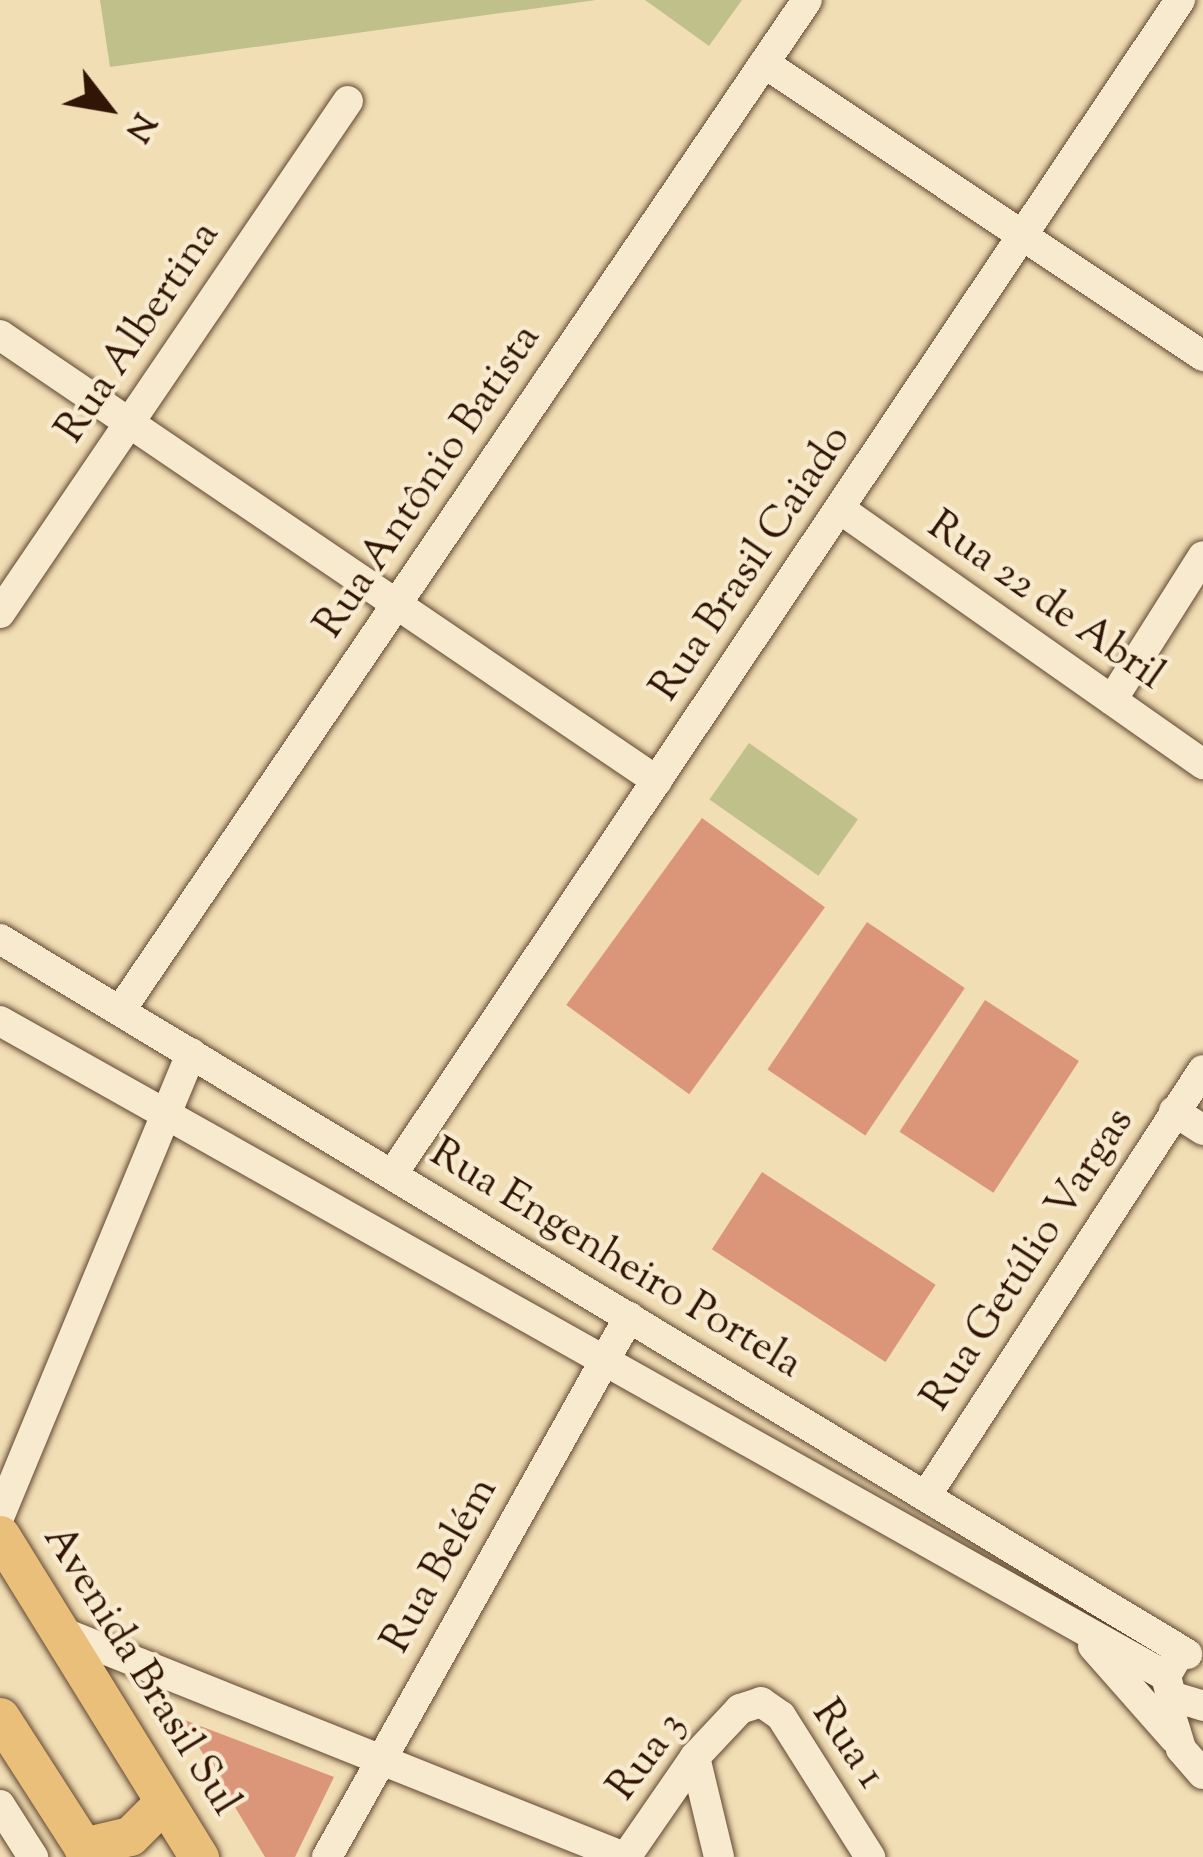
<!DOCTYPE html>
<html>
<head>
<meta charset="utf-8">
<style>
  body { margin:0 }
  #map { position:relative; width:1203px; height:1857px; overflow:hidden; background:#f2deb5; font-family:"Sorts Mill Goudy",serif }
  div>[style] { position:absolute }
  .green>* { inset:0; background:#c0c08a; transform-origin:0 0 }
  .building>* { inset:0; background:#db9579; transform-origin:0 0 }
  .roads { filter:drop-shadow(0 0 3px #614831) drop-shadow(0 0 3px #614831) }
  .minor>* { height:30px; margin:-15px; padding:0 15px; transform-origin:15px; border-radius:15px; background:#f7eacf }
  .major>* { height:39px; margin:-19.5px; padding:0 19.5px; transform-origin:19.5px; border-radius:19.5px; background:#e9bf7a }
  span { translate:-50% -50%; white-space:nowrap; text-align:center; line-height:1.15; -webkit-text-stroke:9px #f7eacf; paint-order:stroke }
  .street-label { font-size:42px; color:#311605 }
  .north { position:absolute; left:48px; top:48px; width:120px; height:120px; -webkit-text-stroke:9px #f7eacf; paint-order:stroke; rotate:121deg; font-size:33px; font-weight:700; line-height:48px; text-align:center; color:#311605 }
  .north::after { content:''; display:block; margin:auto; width:42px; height:54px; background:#311605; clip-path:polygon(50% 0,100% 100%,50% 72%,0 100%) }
</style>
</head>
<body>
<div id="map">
  <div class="green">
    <i style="clip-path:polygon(100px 0,596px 0,110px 67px)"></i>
    <i style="clip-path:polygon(645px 0,742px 0,709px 46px)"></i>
    <i style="left:749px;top:743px;width:133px;height:69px;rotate:35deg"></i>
  </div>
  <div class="building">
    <i style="left:702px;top:818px;width:152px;height:231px;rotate:36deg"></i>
    <i style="left:867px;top:922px;width:118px;height:178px;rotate:34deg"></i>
    <i style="left:985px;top:1000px;width:112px;height:157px;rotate:33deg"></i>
    <i style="left:762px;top:1172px;width:207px;height:92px;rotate:33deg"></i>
    <i style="clip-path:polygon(182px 1719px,334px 1777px,295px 1857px,265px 1857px)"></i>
  </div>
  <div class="roads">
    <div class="minor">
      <i style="left:764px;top:63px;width:528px;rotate:33.72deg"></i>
      <i style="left:0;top:335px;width:794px;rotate:34.17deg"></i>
      <i style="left:840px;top:509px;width:444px;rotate:35.1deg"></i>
      <i style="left:0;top:613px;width:619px;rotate:-55.8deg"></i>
      <i style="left:1112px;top:700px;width:170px;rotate:-57.7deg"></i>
      <i style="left:0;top:939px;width:1386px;rotate:31.06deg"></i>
      <i style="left:120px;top:1011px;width:1222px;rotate:-55.8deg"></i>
      <i style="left:0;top:1021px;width:1337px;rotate:29.33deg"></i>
      <i style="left:1174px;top:1111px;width:35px;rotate:33deg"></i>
      <i style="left:392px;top:1175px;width:1415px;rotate:-56.15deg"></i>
      <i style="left:926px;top:1496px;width:508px;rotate:-56.97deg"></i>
      <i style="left:0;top:1515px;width:500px;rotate:-67.5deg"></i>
      <i style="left:59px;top:1631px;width:609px;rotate:21.8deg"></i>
      <i style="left:1093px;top:1646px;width:123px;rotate:48.6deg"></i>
      <i style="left:1174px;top:1662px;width:16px;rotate:120deg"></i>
      <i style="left:1166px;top:1676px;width:21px;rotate:76deg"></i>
      <i style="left:1171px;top:1696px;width:34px;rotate:17deg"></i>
      <i style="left:1172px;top:1719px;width:31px;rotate:73deg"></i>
      <i style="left:1181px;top:1749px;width:33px;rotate:49deg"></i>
      <i style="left:695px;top:1757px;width:103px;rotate:76.5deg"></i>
      <i style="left:0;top:1805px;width:62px;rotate:57.6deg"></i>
      <i style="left:327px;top:1857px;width:619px;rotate:-60.78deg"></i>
      <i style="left:626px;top:1857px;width:121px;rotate:-55.4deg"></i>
      <i style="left:695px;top:1757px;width:66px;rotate:-46.8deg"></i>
      <i style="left:740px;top:1709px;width:22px;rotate:-18deg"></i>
      <i style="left:761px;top:1702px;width:24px;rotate:35deg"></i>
      <i style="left:781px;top:1716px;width:167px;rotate:57.7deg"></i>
    </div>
    <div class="major">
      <i style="left:0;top:1535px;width:379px;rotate:58.3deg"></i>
      <i style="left:0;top:1717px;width:166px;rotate:57.3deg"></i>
      <i style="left:83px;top:1847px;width:48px;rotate:-13.2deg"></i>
      <i style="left:130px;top:1836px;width:48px;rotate:-45deg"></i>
    </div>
  </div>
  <div class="street-label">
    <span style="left:139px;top:333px;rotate:-56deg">Rua Albertina</span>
    <span style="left:429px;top:482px;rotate:-56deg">Rua Antônio Batista</span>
    <span style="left:752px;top:564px;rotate:-56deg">Rua Brasil Caiado</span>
    <span style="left:1045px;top:602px;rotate:35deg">Rua 22 de Abril</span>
    <span style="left:615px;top:1260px;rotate:31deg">Rua Engenheiro Portela</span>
    <span style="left:1029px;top:1260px;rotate:-57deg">Rua Getúlio Vargas</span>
    <span style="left:441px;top:1566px;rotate:-61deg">Rua Belém</span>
    <span style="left:140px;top:1671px;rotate:58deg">Avenida Brasil Sul</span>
    <span style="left:847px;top:1745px;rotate:56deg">Rua 1</span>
    <span style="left:648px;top:1757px;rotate:-53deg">Rua 3</span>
  </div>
  <div class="north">N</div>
</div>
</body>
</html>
